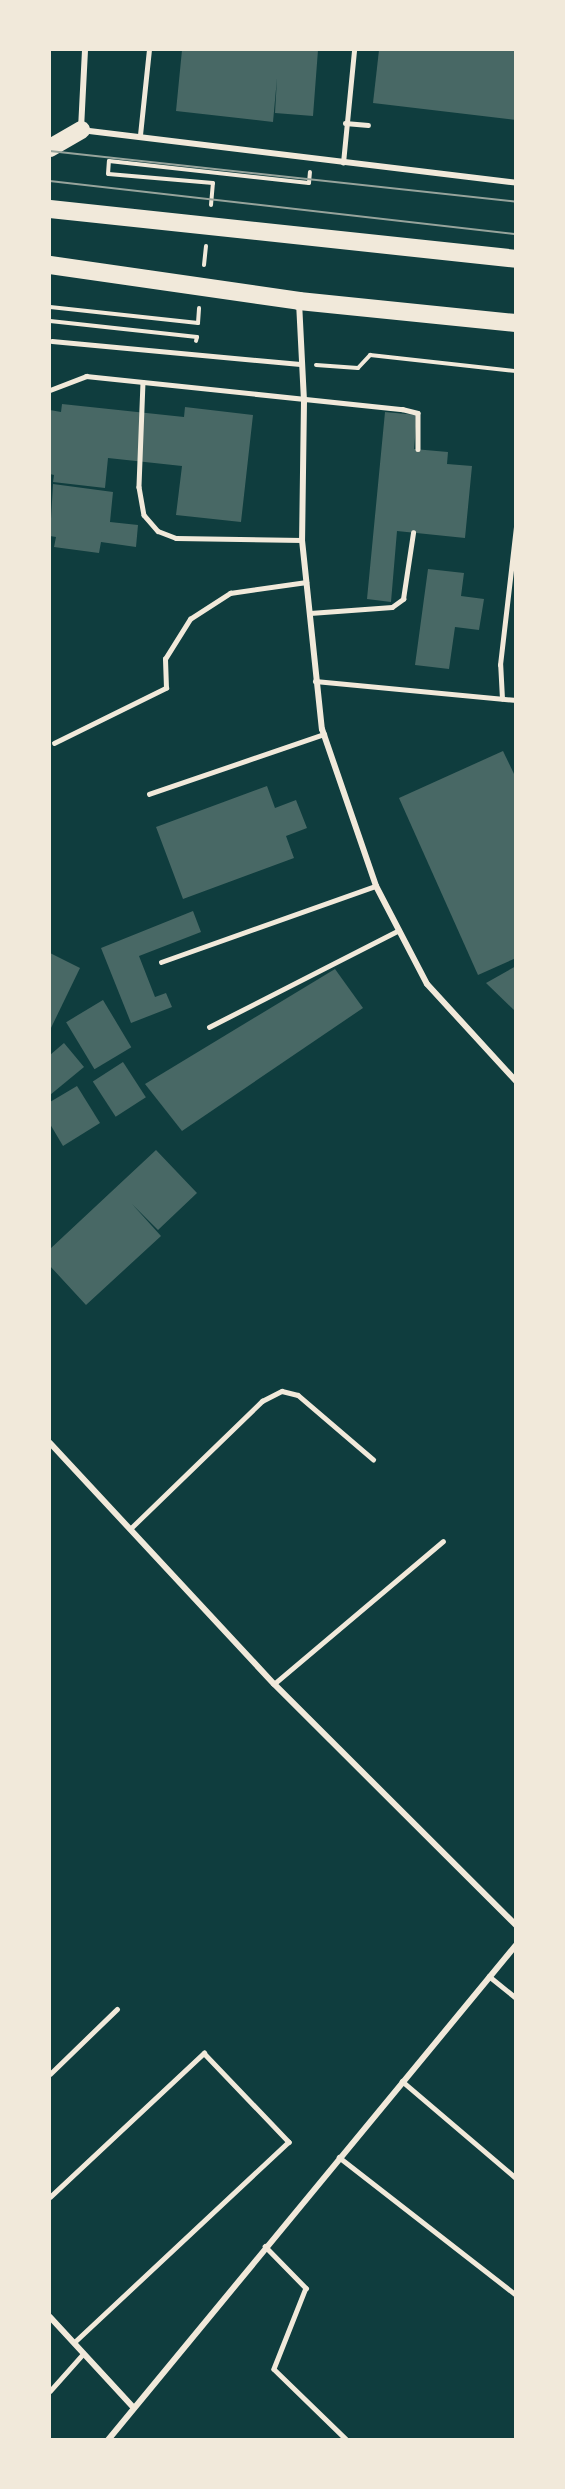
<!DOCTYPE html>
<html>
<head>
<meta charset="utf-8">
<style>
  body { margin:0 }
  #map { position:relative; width:565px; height:2489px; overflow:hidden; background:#0f3d3e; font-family:"Zilla Slab",serif }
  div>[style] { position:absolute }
  .building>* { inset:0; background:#486865; transform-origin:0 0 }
  .path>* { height:4px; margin:-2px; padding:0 2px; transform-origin:2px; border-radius:2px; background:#f1e9da }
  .service>* { height:4.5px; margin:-2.25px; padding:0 2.25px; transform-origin:2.25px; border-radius:2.25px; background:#f1e9da }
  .minor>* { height:6px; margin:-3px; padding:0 3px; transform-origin:3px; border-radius:3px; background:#f1e9da }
  .motorway>* { height:18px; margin:-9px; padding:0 9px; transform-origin:9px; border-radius:9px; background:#f1e9da }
  .tram>* { height:1.5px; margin:-0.75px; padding:0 0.75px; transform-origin:0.75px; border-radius:0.75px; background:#97a49c }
  span { translate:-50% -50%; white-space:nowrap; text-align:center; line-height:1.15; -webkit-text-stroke:4.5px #f1e9da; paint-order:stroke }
  .frame { position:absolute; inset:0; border:51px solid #f1e9da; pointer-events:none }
</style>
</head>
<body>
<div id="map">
  <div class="building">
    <i style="clip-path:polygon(182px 50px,318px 50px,313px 116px,275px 113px,277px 78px,273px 122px,176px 111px)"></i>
    <i style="clip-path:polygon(379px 50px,516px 50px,516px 120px,373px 103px)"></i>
    <i style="clip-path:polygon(62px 404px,184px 417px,185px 407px,253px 415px,241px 522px,176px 515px,182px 466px,108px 458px,105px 488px,53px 482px,54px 475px,50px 474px,50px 410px,61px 412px)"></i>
    <i style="clip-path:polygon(385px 412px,417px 415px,414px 449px,448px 452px,447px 464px,472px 466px,465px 538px,397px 531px,391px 602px,367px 599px)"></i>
    <i style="clip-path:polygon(53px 484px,113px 492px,110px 522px,138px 525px,136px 547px,101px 542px,99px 553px,54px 547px,56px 537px,50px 536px)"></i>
    <i style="clip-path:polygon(428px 569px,464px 573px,461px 596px,484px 599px,479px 630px,455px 627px,449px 669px,415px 665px)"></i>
    <i style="clip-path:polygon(503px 751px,516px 778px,516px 958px,478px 975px,399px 798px)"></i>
    <i style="clip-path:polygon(267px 786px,275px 808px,296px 800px,307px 828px,286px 836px,294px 858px,183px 899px,156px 827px)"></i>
    <i style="clip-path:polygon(193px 911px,201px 932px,139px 956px,155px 997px,166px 993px,172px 1007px,131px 1023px,101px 948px)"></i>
    <i style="clip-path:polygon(50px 953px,80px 968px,50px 1030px)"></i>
    <i style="clip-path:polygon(516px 966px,516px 1012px,486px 983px)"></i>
    <i style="clip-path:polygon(335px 969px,363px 1008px,182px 1131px,145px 1084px)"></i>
    <i style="left:103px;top:1000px;width:55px;height:43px;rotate:59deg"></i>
    <i style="clip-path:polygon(64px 1043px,84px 1067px,50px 1095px,50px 1055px)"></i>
    <i style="left:123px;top:1062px;width:42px;height:36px;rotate:57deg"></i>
    <i style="clip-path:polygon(77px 1086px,100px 1123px,63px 1146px,50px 1124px,50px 1102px)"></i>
    <i style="clip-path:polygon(156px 1150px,197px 1193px,158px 1230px,132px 1204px,161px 1236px,86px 1305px,50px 1266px,50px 1249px)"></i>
  </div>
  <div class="path">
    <i style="left:211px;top:205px;width:22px;rotate:-85deg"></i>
    <i style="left:213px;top:183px;width:105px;rotate:-175.1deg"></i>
    <i style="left:108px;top:174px;width:13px;rotate:-86deg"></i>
    <i style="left:109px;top:161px;width:201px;rotate:6.3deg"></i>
    <i style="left:309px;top:183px;width:11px;rotate:-85deg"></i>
    <i style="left:204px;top:265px;width:19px;rotate:-84deg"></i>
    <i style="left:50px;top:307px;width:149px;rotate:6.2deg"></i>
    <i style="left:198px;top:323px;width:15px;rotate:-86deg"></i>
    <i style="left:50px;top:321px;width:148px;rotate:6.2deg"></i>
    <i style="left:197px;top:337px;width:4px;rotate:104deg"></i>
    <i style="left:316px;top:365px;width:42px;rotate:4.1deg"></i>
    <i style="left:358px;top:368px;width:18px;rotate:-47deg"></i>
    <i style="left:370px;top:355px;width:147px;rotate:6.3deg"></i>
  </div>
  <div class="service">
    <i style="left:345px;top:123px;width:23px;rotate:5deg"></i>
    <i style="left:140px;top:135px;width:85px;rotate:-84deg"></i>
    <i style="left:343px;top:163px;width:114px;rotate:-84.4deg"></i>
    <i style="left:52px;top:341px;width:249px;rotate:5.3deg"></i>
    <i style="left:143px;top:382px;width:105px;rotate:92.2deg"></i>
    <i style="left:139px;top:487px;width:28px;rotate:80deg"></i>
    <i style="left:144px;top:515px;width:21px;rotate:49deg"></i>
    <i style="left:158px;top:531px;width:19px;rotate:21deg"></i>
    <i style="left:176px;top:538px;width:126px;rotate:0.9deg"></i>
    <i style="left:50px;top:390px;width:39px;rotate:-21deg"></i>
    <i style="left:86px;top:376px;width:318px;rotate:6deg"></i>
    <i style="left:402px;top:409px;width:16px;rotate:14deg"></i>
    <i style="left:418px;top:413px;width:36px;rotate:90deg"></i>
    <i style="left:310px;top:613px;width:82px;rotate:-4.2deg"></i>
    <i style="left:392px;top:607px;width:14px;rotate:-36deg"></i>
    <i style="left:403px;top:599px;width:67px;rotate:-81.4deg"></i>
    <i style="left:315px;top:681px;width:202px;rotate:5.4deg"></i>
    <i style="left:502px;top:699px;width:34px;rotate:-93deg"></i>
    <i style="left:500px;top:665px;width:139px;rotate:-83.4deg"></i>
    <i style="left:54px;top:743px;width:125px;rotate:-26.2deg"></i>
    <i style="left:166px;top:688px;width:29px;rotate:-92deg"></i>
    <i style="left:165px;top:659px;width:47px;rotate:-58deg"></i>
    <i style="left:190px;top:619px;width:48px;rotate:-33deg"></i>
    <i style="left:230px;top:593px;width:77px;rotate:-8.2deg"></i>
    <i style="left:149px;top:794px;width:185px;rotate:-18.9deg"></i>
    <i style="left:161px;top:962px;width:228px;rotate:-19.5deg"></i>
    <i style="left:209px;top:1027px;width:213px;rotate:-27deg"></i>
    <i style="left:132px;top:1527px;width:181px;rotate:-44.1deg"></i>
    <i style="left:262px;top:1401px;width:22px;rotate:-27deg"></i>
    <i style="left:282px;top:1391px;width:16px;rotate:14deg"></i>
    <i style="left:298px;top:1395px;width:99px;rotate:40.5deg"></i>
    <i style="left:274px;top:1684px;width:221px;rotate:-40.2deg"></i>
    <i style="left:489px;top:1976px;width:35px;rotate:39deg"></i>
    <i style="left:50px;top:2074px;width:93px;rotate:-44.1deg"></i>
    <i style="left:402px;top:2081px;width:150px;rotate:40.4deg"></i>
    <i style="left:339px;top:2157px;width:224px;rotate:37.9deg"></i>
    <i style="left:50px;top:2197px;width:211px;rotate:-43.1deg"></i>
    <i style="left:204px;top:2053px;width:123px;rotate:46.3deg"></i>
    <i style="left:289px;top:2142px;width:294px;rotate:136.9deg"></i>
    <i style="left:265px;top:2246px;width:59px;rotate:45.7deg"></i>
    <i style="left:306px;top:2288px;width:87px;rotate:111.6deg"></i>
    <i style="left:274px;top:2369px;width:102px;rotate:44.2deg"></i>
    <i style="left:50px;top:2391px;width:50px;rotate:-48.3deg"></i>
  </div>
  <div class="minor">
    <i style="left:85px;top:50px;width:80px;rotate:92.9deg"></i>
    <i style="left:81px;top:130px;width:438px;rotate:6.9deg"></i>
    <i style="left:299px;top:302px;width:99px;rotate:87.1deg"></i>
    <i style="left:304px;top:401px;width:139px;rotate:90.8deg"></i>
    <i style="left:302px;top:540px;width:190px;rotate:84deg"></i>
    <i style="left:322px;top:729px;width:166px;rotate:71deg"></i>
    <i style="left:376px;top:886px;width:110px;rotate:62.5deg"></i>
    <i style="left:427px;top:984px;width:132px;rotate:47.5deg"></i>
    <i style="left:50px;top:1443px;width:329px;rotate:47.1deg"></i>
    <i style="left:274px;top:1684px;width:342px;rotate:44.9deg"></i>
    <i style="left:50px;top:2317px;width:122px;rotate:47.3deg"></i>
    <i style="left:108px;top:2440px;width:641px;rotate:-50.5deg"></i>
  </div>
  <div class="motorway">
    <i style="left:50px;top:148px;width:36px;rotate:-30deg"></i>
    <i style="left:50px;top:209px;width:469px;rotate:6.1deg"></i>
    <i style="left:50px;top:265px;width:252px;rotate:8.2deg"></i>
    <i style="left:299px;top:301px;width:218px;rotate:5.8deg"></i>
  </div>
  <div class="tram">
    <i style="left:50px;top:151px;width:469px;rotate:6.2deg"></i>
    <i style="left:50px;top:181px;width:469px;rotate:6.5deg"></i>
  </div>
  <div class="frame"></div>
</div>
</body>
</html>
